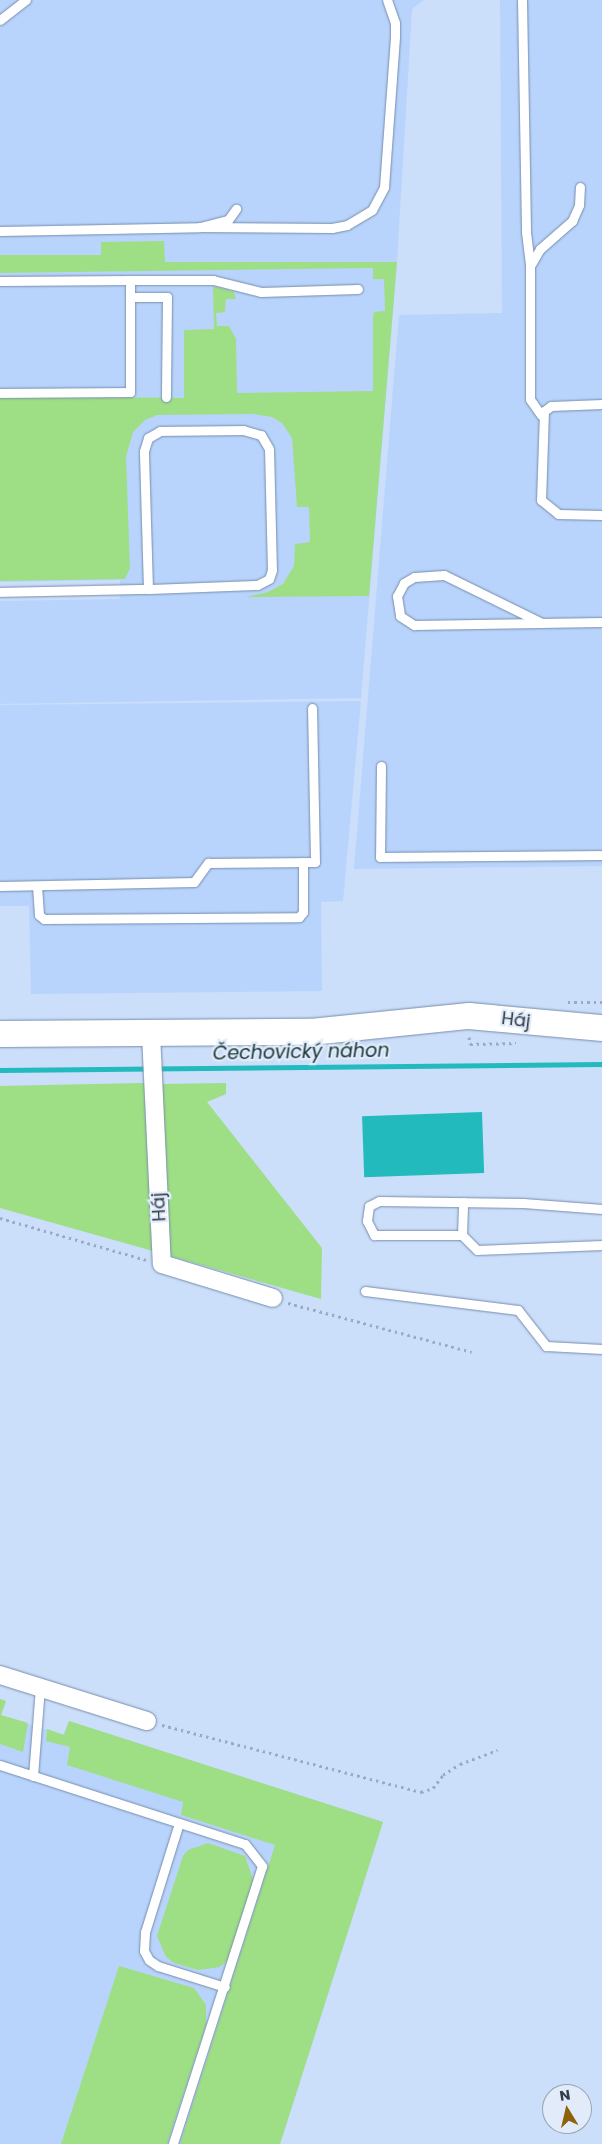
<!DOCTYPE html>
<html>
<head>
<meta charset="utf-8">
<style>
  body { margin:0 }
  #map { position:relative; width:602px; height:2144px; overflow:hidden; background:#cbdefa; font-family:Poppins,sans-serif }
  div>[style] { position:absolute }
  .built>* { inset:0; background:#b9d4fc }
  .green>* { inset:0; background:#9ede85 }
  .water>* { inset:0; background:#23babd; transform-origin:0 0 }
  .stream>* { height:5px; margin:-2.5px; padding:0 2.5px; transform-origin:2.5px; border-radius:2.5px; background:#23babd }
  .path>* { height:3px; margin-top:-1.5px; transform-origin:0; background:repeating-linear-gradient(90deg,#9baac2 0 2.5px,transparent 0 6.5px) }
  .roads { filter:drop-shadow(0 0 1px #778dac) drop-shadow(0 0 1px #778dac) }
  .service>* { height:9px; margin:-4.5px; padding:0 4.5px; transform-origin:4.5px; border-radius:4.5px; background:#fff }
  .minor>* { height:18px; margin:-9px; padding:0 9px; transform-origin:9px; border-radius:9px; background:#fff }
  .secondary>* { height:26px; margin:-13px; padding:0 13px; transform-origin:13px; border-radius:13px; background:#fff }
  span { translate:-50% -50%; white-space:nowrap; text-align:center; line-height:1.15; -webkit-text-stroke:4.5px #e1ebf9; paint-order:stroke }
  .street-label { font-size:18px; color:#333c49 }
  .water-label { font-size:19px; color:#193637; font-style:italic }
  .north { position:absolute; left:542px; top:2084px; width:50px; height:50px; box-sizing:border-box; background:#e1ebf9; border:1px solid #9ba5b3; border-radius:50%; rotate:351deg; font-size:14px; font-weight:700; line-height:20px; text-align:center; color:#333c49 }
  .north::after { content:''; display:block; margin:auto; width:18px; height:22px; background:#8e6208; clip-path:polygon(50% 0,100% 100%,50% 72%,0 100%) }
</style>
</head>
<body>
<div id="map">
  <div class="built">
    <i style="clip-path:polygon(0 0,424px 0,412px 9px,397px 262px,361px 698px,0 704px,0 601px,120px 599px,120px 580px,0 582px)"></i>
    <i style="clip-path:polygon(500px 0,602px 0,602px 866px,354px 869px,399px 315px,502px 313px)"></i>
    <i style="clip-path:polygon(361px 701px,343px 901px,321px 902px,322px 991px,31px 994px,29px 906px,0 906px,0 705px)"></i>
    <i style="clip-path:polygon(0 1699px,6px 1701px,1px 1715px,63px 1735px,69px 1721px,383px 1822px,280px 2144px,0 2144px)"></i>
  </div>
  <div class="green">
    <i style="clip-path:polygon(164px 241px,165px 262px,397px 262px,369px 596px,246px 597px,268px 592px,283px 584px,294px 566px,295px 544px,310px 542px,309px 507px,297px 507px,292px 438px,282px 423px,272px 417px,253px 414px,157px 415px,145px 420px,133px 432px,126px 457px,130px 568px,125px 579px,0 581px,0 396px,184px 398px,184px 330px,214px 329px,213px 286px,234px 292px,236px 299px,226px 299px,225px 312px,216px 313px,217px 326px,229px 326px,236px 339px,237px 393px,373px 391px,373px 316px,374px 312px,385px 311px,384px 279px,373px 279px,373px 268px,0 273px,0 255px,101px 255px,101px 242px)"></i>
    <i style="clip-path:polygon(144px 1083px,153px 1251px,0 1208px,0 1086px)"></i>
    <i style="clip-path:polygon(226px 1083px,226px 1094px,207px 1102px,322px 1248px,321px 1299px,170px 1256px,161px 1084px)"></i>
    <i style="clip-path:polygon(0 1699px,6px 1701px,1px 1715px,28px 1723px,23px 1752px,0 1744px)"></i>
    <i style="clip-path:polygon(69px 1721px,383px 1822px,280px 2144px,180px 2144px,275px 1845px,181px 1815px,183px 1802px,67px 1765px,70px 1747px,46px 1741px,47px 1729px,64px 1735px)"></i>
    <i style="clip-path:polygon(208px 1843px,245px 1856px,254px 1882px,230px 1958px,220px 1967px,198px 1970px,174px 1963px,166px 1957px,157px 1936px,183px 1856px,188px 1850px)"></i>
    <i style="clip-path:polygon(119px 1966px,194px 1988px,206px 2005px,206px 2025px,167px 2144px,61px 2144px)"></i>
  </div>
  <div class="water">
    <i style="left:482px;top:1112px;width:61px;height:120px;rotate:88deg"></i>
  </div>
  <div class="stream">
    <i style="left:0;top:1070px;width:602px;rotate:-0.57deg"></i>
  </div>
  <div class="path">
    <i style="left:568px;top:1002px;width:34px"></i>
    <i style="left:469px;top:1037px;width:7px;rotate:82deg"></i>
    <i style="left:470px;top:1044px;width:46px;rotate:-1.2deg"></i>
    <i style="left:0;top:1218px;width:152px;rotate:16deg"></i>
    <i style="left:288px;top:1303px;width:190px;rotate:14.9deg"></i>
    <i style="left:162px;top:1725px;width:268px;rotate:14.5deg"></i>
    <i style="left:421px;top:1792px;width:13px;rotate:-18deg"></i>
    <i style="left:433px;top:1788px;width:16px;rotate:-52deg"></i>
    <i style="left:443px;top:1775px;width:20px;rotate:-33deg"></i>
    <i style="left:460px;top:1764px;width:40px;rotate:-20.2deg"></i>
  </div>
  <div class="roads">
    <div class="service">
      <i style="left:522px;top:0;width:232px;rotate:89deg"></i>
      <i style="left:526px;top:232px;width:34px;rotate:83deg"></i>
      <i style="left:0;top:20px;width:33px;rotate:-38deg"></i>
      <i style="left:200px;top:227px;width:132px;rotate:0.4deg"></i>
      <i style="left:332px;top:228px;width:15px;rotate:-11deg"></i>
      <i style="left:347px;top:225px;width:29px;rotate:-31deg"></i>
      <i style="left:372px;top:210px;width:26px;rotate:-62deg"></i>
      <i style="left:384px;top:187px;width:151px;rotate:-85.8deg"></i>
      <i style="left:395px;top:36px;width:13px;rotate:-90deg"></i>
      <i style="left:395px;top:23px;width:24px;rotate:-109deg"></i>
      <i style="left:0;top:231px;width:200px;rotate:-1.1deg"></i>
      <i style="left:200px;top:227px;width:29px;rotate:-14deg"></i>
      <i style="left:228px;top:220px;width:14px;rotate:-54deg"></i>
      <i style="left:130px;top:280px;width:83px"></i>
      <i style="left:213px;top:280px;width:49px;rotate:14deg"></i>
      <i style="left:261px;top:292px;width:97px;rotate:-1.8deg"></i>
      <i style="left:0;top:281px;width:130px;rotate:-0.4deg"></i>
      <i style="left:130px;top:280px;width:112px;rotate:90deg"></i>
      <i style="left:130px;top:392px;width:130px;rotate:179.6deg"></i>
      <i style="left:130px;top:297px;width:37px"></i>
      <i style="left:167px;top:297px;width:100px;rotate:90.6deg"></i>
      <i style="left:602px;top:404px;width:51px;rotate:177.8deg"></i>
      <i style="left:551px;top:406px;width:9px;rotate:144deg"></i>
      <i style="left:544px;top:411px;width:89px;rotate:91.9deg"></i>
      <i style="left:541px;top:500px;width:22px;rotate:39deg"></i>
      <i style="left:558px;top:514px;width:44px;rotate:1.3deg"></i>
      <i style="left:541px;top:415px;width:19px;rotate:-125deg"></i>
      <i style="left:530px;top:399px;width:133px;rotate:-90deg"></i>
      <i style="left:530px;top:266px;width:20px;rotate:-60deg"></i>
      <i style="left:540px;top:249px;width:43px;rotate:-41.2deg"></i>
      <i style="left:572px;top:221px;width:17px;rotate:-66deg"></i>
      <i style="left:579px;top:205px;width:18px;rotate:-87deg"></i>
      <i style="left:243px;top:430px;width:19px;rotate:16deg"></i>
      <i style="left:261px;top:435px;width:16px;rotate:60deg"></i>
      <i style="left:269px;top:449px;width:121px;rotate:88.6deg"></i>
      <i style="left:272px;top:570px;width:9px;rotate:108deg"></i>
      <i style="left:269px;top:579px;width:13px;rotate:153deg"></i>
      <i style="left:257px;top:585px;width:109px;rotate:177.9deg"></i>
      <i style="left:148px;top:589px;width:138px;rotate:-91.7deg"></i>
      <i style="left:144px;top:451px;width:14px;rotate:-73deg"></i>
      <i style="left:148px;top:438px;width:14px;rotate:-30deg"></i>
      <i style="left:160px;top:431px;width:83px;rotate:-0.7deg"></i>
      <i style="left:0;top:592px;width:148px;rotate:-1.2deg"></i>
      <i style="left:542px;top:623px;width:109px;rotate:-153.9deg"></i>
      <i style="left:444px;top:575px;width:30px;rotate:176deg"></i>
      <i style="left:414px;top:577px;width:12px;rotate:149deg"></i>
      <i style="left:404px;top:583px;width:15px;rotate:118deg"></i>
      <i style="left:397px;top:596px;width:20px;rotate:81deg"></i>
      <i style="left:400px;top:616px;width:17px;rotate:33deg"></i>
      <i style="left:414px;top:625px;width:188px;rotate:-0.9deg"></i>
      <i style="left:381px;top:766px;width:91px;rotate:90.6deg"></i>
      <i style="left:380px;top:857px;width:222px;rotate:-0.5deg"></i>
      <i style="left:0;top:886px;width:194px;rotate:-1.2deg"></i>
      <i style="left:194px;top:882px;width:24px;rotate:-54deg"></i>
      <i style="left:208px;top:863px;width:107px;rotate:-0.5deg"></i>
      <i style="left:315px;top:862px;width:154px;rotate:-91.1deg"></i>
      <i style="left:37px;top:886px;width:29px;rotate:86deg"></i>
      <i style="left:39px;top:915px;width:6px;rotate:39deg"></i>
      <i style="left:44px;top:919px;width:255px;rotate:-0.4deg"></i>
      <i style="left:299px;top:917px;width:6px;rotate:-51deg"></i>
      <i style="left:303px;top:912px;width:50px;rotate:-90deg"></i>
      <i style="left:602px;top:1209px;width:79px;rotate:-175.7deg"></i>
      <i style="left:523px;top:1203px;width:144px;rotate:-179.2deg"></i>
      <i style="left:379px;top:1201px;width:11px;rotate:153deg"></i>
      <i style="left:369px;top:1206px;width:15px;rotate:98deg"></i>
      <i style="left:367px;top:1221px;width:16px;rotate:63deg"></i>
      <i style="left:374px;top:1235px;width:88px"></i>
      <i style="left:462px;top:1235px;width:21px;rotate:45deg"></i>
      <i style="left:477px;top:1250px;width:125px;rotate:-2.3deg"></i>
      <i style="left:462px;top:1235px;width:33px;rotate:-88deg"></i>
      <i style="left:365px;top:1291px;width:154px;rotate:7.1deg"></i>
      <i style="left:518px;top:1310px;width:46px;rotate:52.1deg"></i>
      <i style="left:546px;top:1346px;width:56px;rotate:3.1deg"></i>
      <i style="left:0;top:1765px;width:257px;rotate:17.9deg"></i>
      <i style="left:245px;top:1844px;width:28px;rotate:52deg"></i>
      <i style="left:262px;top:1866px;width:292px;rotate:107.8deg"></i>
      <i style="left:33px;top:1776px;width:88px;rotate:-85.5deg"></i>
      <i style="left:179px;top:1823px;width:114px;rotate:107.3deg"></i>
      <i style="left:145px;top:1932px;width:19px;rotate:93deg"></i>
      <i style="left:144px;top:1951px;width:10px;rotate:61deg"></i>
      <i style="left:149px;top:1960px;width:11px;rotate:34deg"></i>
      <i style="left:158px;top:1966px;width:70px;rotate:17.4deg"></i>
    </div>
    <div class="minor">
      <i style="left:151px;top:1034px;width:230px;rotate:87.3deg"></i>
      <i style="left:162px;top:1264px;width:116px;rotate:17deg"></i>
      <i style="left:0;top:1675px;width:154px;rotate:17.4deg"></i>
    </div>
    <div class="secondary">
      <i style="left:0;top:1034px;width:311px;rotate:-0.4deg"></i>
      <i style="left:311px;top:1032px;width:159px;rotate:-5.8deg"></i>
      <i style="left:469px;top:1016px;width:134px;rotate:5.2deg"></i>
    </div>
  </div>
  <div class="street-label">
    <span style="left:516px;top:1020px;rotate:7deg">Háj</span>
    <span style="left:159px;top:1207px;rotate:-93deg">Háj</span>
  </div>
  <div class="water-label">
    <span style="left:301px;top:1052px;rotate:-1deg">Čechovický náhon</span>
  </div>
  <div class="north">N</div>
</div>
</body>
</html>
